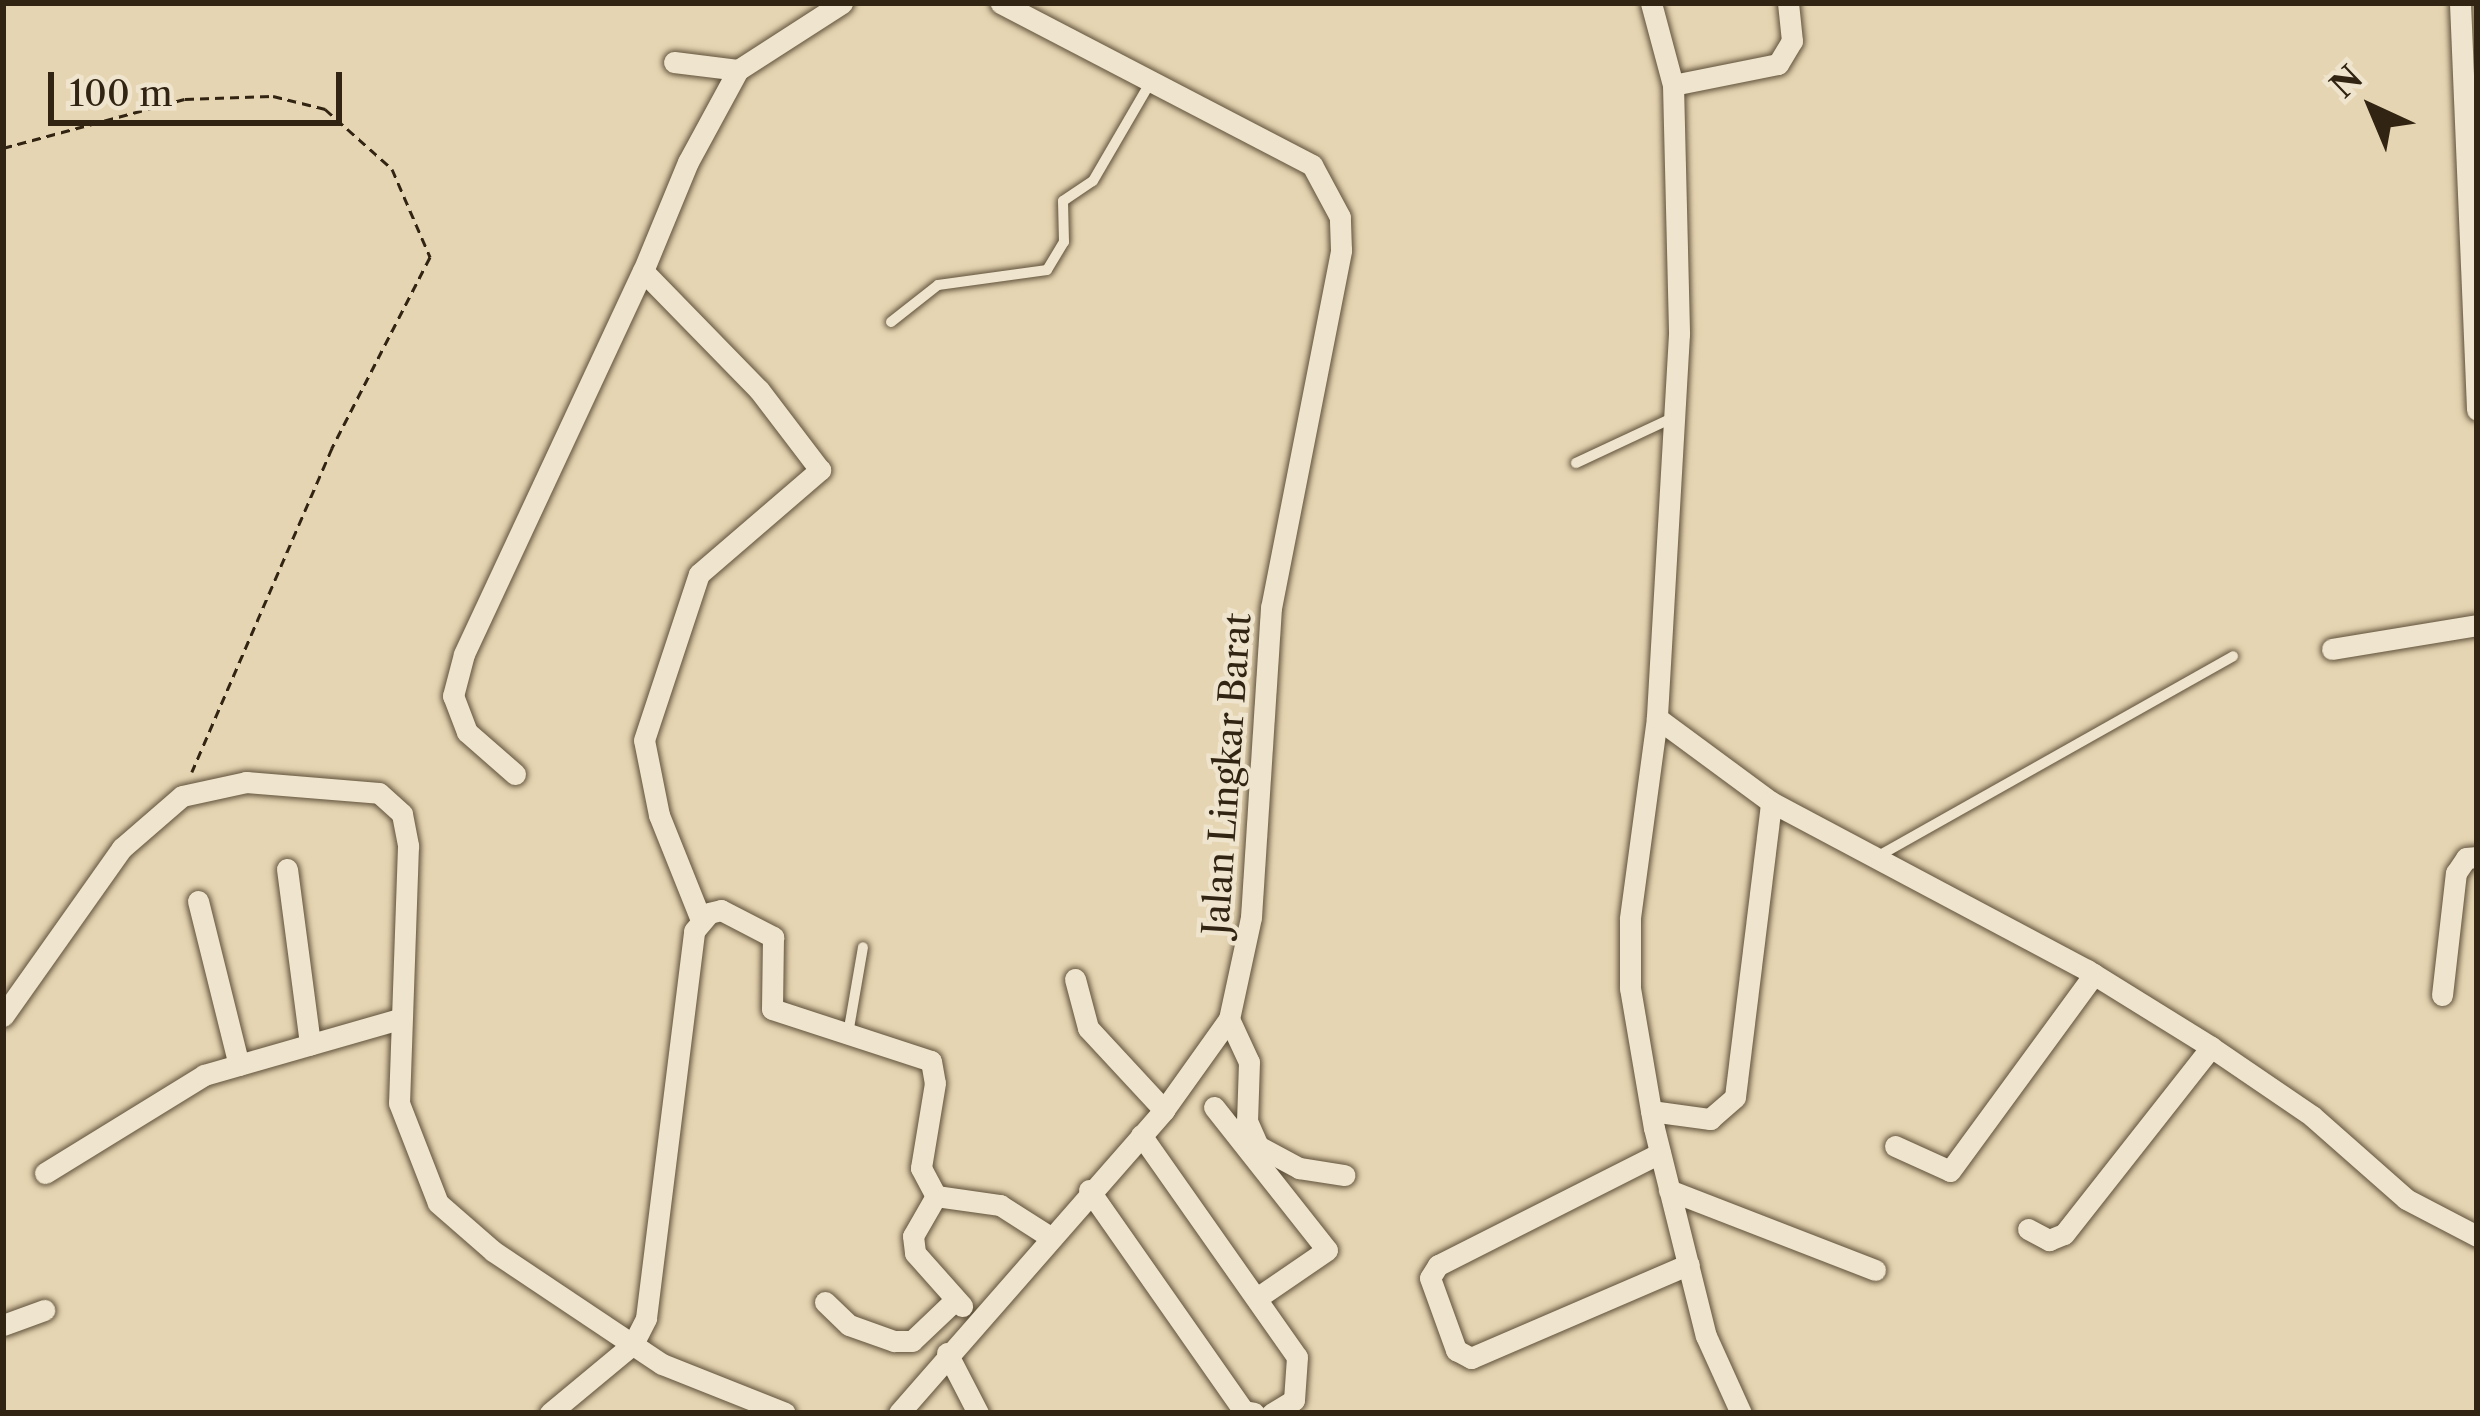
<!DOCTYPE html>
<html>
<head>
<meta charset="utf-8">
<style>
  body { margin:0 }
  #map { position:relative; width:2480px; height:1416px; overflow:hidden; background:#e6d5b2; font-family:"Libre Caslon Text",serif }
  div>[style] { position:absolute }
  .path>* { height:3px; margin-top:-1.5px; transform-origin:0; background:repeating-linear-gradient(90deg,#312412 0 9px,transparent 0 15px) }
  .roads { filter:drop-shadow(0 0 3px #5e503a) drop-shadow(0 0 3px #5e503a) }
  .service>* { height:10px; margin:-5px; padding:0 5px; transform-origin:5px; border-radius:5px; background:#efe4cd }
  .minor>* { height:21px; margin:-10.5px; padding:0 10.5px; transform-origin:10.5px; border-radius:10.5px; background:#efe4cd }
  span { translate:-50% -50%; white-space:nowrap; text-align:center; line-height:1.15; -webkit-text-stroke:9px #efe4cd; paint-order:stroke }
  .street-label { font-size:36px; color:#312412 }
  .frame { position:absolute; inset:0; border:6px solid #312412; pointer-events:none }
  .north { position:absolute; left:2312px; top:48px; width:120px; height:120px; -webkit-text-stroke:9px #efe4cd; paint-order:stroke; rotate:316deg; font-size:33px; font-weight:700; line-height:48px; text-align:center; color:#312412 }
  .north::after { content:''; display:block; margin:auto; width:42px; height:54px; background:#312412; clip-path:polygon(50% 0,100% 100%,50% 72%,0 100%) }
  .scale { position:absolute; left:48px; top:72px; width:294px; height:54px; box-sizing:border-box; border:6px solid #312412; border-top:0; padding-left:15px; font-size:36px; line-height:42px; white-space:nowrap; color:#312412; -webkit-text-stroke:9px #efe4cd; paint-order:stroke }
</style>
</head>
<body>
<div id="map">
  <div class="path">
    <i style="left:3px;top:148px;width:188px;rotate:-15.1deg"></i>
    <i style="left:185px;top:99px;width:88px;rotate:-2deg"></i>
    <i style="left:273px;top:96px;width:54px;rotate:14deg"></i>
    <i style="left:325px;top:109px;width:90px;rotate:41.8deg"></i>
    <i style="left:392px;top:169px;width:96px;rotate:66.6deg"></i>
    <i style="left:430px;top:257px;width:215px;rotate:117.2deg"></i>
    <i style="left:332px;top:448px;width:353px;rotate:113.4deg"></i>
  </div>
  <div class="roads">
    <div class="service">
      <i style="left:891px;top:322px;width:60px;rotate:-38.2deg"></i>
      <i style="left:938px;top:285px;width:110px;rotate:-7.8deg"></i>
      <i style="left:1047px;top:270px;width:33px;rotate:-59deg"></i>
      <i style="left:1064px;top:242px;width:41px;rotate:-91.4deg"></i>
      <i style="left:1063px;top:201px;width:36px;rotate:-34deg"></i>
      <i style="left:1093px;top:181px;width:113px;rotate:-59.8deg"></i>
      <i style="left:1576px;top:463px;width:106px;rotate:-25.1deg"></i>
      <i style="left:1875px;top:858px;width:411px;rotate:-29.4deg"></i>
      <i style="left:848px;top:1034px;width:88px;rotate:-80.2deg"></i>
    </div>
    <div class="minor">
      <i style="left:1651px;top:3px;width:85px;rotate:75deg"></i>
      <i style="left:1673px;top:85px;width:249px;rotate:88.6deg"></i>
      <i style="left:1679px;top:334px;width:385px;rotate:93.3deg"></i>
      <i style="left:1657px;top:718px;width:203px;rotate:97.7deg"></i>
      <i style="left:1630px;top:919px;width:69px;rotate:90deg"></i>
      <i style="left:1630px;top:988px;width:142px;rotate:80.3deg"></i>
      <i style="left:1654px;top:1128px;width:214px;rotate:76deg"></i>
      <i style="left:1706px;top:1336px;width:85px;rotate:65.6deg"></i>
      <i style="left:2460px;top:3px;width:407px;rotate:87.6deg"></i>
      <i style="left:674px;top:62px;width:64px;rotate:7.1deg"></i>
      <i style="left:738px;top:70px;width:124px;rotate:-32.8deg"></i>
      <i style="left:1673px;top:85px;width:107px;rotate:-11.3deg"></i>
      <i style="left:1778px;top:64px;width:27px;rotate:-59deg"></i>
      <i style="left:1792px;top:41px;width:38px;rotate:-96deg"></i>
      <i style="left:2332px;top:649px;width:147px;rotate:-9.4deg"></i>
      <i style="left:1657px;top:718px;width:142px;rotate:36.4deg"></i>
      <i style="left:1771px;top:802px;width:358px;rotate:28deg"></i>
      <i style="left:2087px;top:970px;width:146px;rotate:31.8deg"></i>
      <i style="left:2211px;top:1047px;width:122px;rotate:34.3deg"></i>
      <i style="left:2312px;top:1116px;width:125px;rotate:41.4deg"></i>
      <i style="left:2406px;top:1199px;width:80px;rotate:27.5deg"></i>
      <i style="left:515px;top:774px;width:64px;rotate:-138.8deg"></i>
      <i style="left:467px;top:732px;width:39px;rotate:-111deg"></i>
      <i style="left:453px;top:696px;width:43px;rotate:-75.3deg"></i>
      <i style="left:464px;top:654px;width:423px;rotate:-65deg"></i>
      <i style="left:287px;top:869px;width:177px;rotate:82.5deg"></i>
      <i style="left:198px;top:901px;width:169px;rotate:76deg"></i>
      <i style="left:701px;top:920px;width:113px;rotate:-111.8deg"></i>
      <i style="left:659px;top:815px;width:76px;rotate:-101.3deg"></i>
      <i style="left:644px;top:740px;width:175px;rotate:-71.7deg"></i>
      <i style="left:699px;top:574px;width:160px;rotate:-40.7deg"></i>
      <i style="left:820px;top:470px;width:101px;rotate:-127.3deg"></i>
      <i style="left:759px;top:390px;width:166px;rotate:-134.3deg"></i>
      <i style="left:643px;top:271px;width:118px;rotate:-67.6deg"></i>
      <i style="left:688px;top:162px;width:105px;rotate:-61.5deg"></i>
      <i style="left:1075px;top:979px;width:51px;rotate:75.1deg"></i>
      <i style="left:1088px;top:1028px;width:112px;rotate:47.2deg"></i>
      <i style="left:2442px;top:995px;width:123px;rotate:-83.5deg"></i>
      <i style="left:2456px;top:873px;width:18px;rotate:-56deg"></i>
      <i style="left:2466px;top:858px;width:11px;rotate:-5deg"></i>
      <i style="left:3px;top:1016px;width:206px;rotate:-54.7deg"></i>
      <i style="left:122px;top:848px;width:79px;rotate:-40.9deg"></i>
      <i style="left:182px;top:796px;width:66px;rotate:-12.3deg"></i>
      <i style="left:246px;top:782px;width:133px;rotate:4.7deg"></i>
      <i style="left:379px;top:793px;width:31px;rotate:42deg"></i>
      <i style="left:402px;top:814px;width:33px;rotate:79deg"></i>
      <i style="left:408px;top:846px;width:257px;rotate:92deg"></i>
      <i style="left:399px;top:1103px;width:107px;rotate:68.7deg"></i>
      <i style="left:438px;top:1203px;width:73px;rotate:41.1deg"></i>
      <i style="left:493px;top:1251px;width:203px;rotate:33.8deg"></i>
      <i style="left:662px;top:1364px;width:132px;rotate:21.7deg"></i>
      <i style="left:1229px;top:1019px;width:47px;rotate:65.1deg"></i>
      <i style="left:1249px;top:1062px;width:59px;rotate:91.9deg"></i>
      <i style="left:1247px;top:1121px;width:27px;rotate:66deg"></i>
      <i style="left:1258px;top:1146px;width:47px;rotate:28.2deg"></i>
      <i style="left:1299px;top:1168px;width:46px;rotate:8.8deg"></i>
      <i style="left:1214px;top:1107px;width:182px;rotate:51.7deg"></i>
      <i style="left:1327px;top:1250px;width:85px;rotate:145.6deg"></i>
      <i style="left:1651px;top:1111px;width:60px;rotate:7.7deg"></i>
      <i style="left:1710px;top:1119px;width:33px;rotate:-41deg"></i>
      <i style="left:1735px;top:1097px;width:297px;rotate:-83deg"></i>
      <i style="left:1141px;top:1135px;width:271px;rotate:54.9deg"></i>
      <i style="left:1297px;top:1357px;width:43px;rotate:94deg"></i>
      <i style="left:1294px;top:1400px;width:26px;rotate:149deg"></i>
      <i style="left:1895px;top:1146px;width:60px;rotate:24.4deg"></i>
      <i style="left:1950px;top:1171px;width:244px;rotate:-53.8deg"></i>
      <i style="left:1660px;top:1153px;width:249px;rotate:153.2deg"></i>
      <i style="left:1438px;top:1265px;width:15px;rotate:122deg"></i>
      <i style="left:1430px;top:1278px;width:77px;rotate:70.1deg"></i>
      <i style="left:1456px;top:1350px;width:17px;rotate:28deg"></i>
      <i style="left:1471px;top:1358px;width:237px;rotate:-23.3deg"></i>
      <i style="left:45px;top:1173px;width:187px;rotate:-31.6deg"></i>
      <i style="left:204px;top:1075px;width:203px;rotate:-16deg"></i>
      <i style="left:1089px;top:1190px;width:270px;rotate:55deg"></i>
      <i style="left:1244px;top:1411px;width:10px;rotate:11deg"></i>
      <i style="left:1669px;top:1190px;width:221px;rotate:21.2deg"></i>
      <i style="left:936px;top:1196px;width:46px;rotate:119.9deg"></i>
      <i style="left:913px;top:1236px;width:17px;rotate:83deg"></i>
      <i style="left:915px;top:1253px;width:71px;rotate:48.4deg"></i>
      <i style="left:2028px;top:1229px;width:24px;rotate:28deg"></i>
      <i style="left:2049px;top:1240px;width:16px;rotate:-22deg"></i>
      <i style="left:2064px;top:1234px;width:238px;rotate:-51.8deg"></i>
      <i style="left:825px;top:1302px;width:33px;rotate:44deg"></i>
      <i style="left:849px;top:1325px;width:48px;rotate:19.6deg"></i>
      <i style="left:894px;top:1341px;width:18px"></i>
      <i style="left:912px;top:1341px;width:59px;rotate:-43.6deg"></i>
      <i style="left:3px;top:1325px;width:44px;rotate:-20.1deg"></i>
      <i style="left:947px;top:1353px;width:68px;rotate:62.7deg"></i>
      <i style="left:550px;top:1413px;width:108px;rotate:-39.7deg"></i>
      <i style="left:633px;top:1344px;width:29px;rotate:-63deg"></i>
      <i style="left:646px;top:1318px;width:390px;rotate:-82.9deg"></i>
      <i style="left:694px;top:931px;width:23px;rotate:-50deg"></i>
      <i style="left:709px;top:913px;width:12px;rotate:-14deg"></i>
      <i style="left:721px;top:910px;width:59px;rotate:27.4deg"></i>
      <i style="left:773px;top:937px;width:72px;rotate:90.8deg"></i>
      <i style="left:772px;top:1009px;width:167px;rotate:18.1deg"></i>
      <i style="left:931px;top:1061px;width:22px;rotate:80deg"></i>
      <i style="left:935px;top:1083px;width:86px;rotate:99.4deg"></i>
      <i style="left:921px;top:1168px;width:32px;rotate:62deg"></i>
      <i style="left:936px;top:1196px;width:65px;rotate:8deg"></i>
      <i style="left:1000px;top:1205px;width:56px;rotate:32.6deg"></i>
      <i style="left:899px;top:1413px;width:403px;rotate:-48.8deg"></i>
      <i style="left:1164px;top:1110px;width:112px;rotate:-54.5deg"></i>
      <i style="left:1229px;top:1019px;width:104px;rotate:-77.8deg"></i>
      <i style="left:1251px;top:917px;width:310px;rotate:-86.3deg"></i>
      <i style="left:1271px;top:608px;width:365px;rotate:-78.9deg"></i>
      <i style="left:1341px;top:250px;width:33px;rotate:-92deg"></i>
      <i style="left:1340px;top:217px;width:59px;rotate:-118.3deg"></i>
      <i style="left:1312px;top:165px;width:351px;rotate:-152.5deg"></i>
    </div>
  </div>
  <div class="street-label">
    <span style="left:1227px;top:774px;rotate:-86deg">Jalan Lingkar Barat</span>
  </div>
  <div class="frame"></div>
  <div class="north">N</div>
  <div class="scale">100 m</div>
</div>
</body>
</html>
